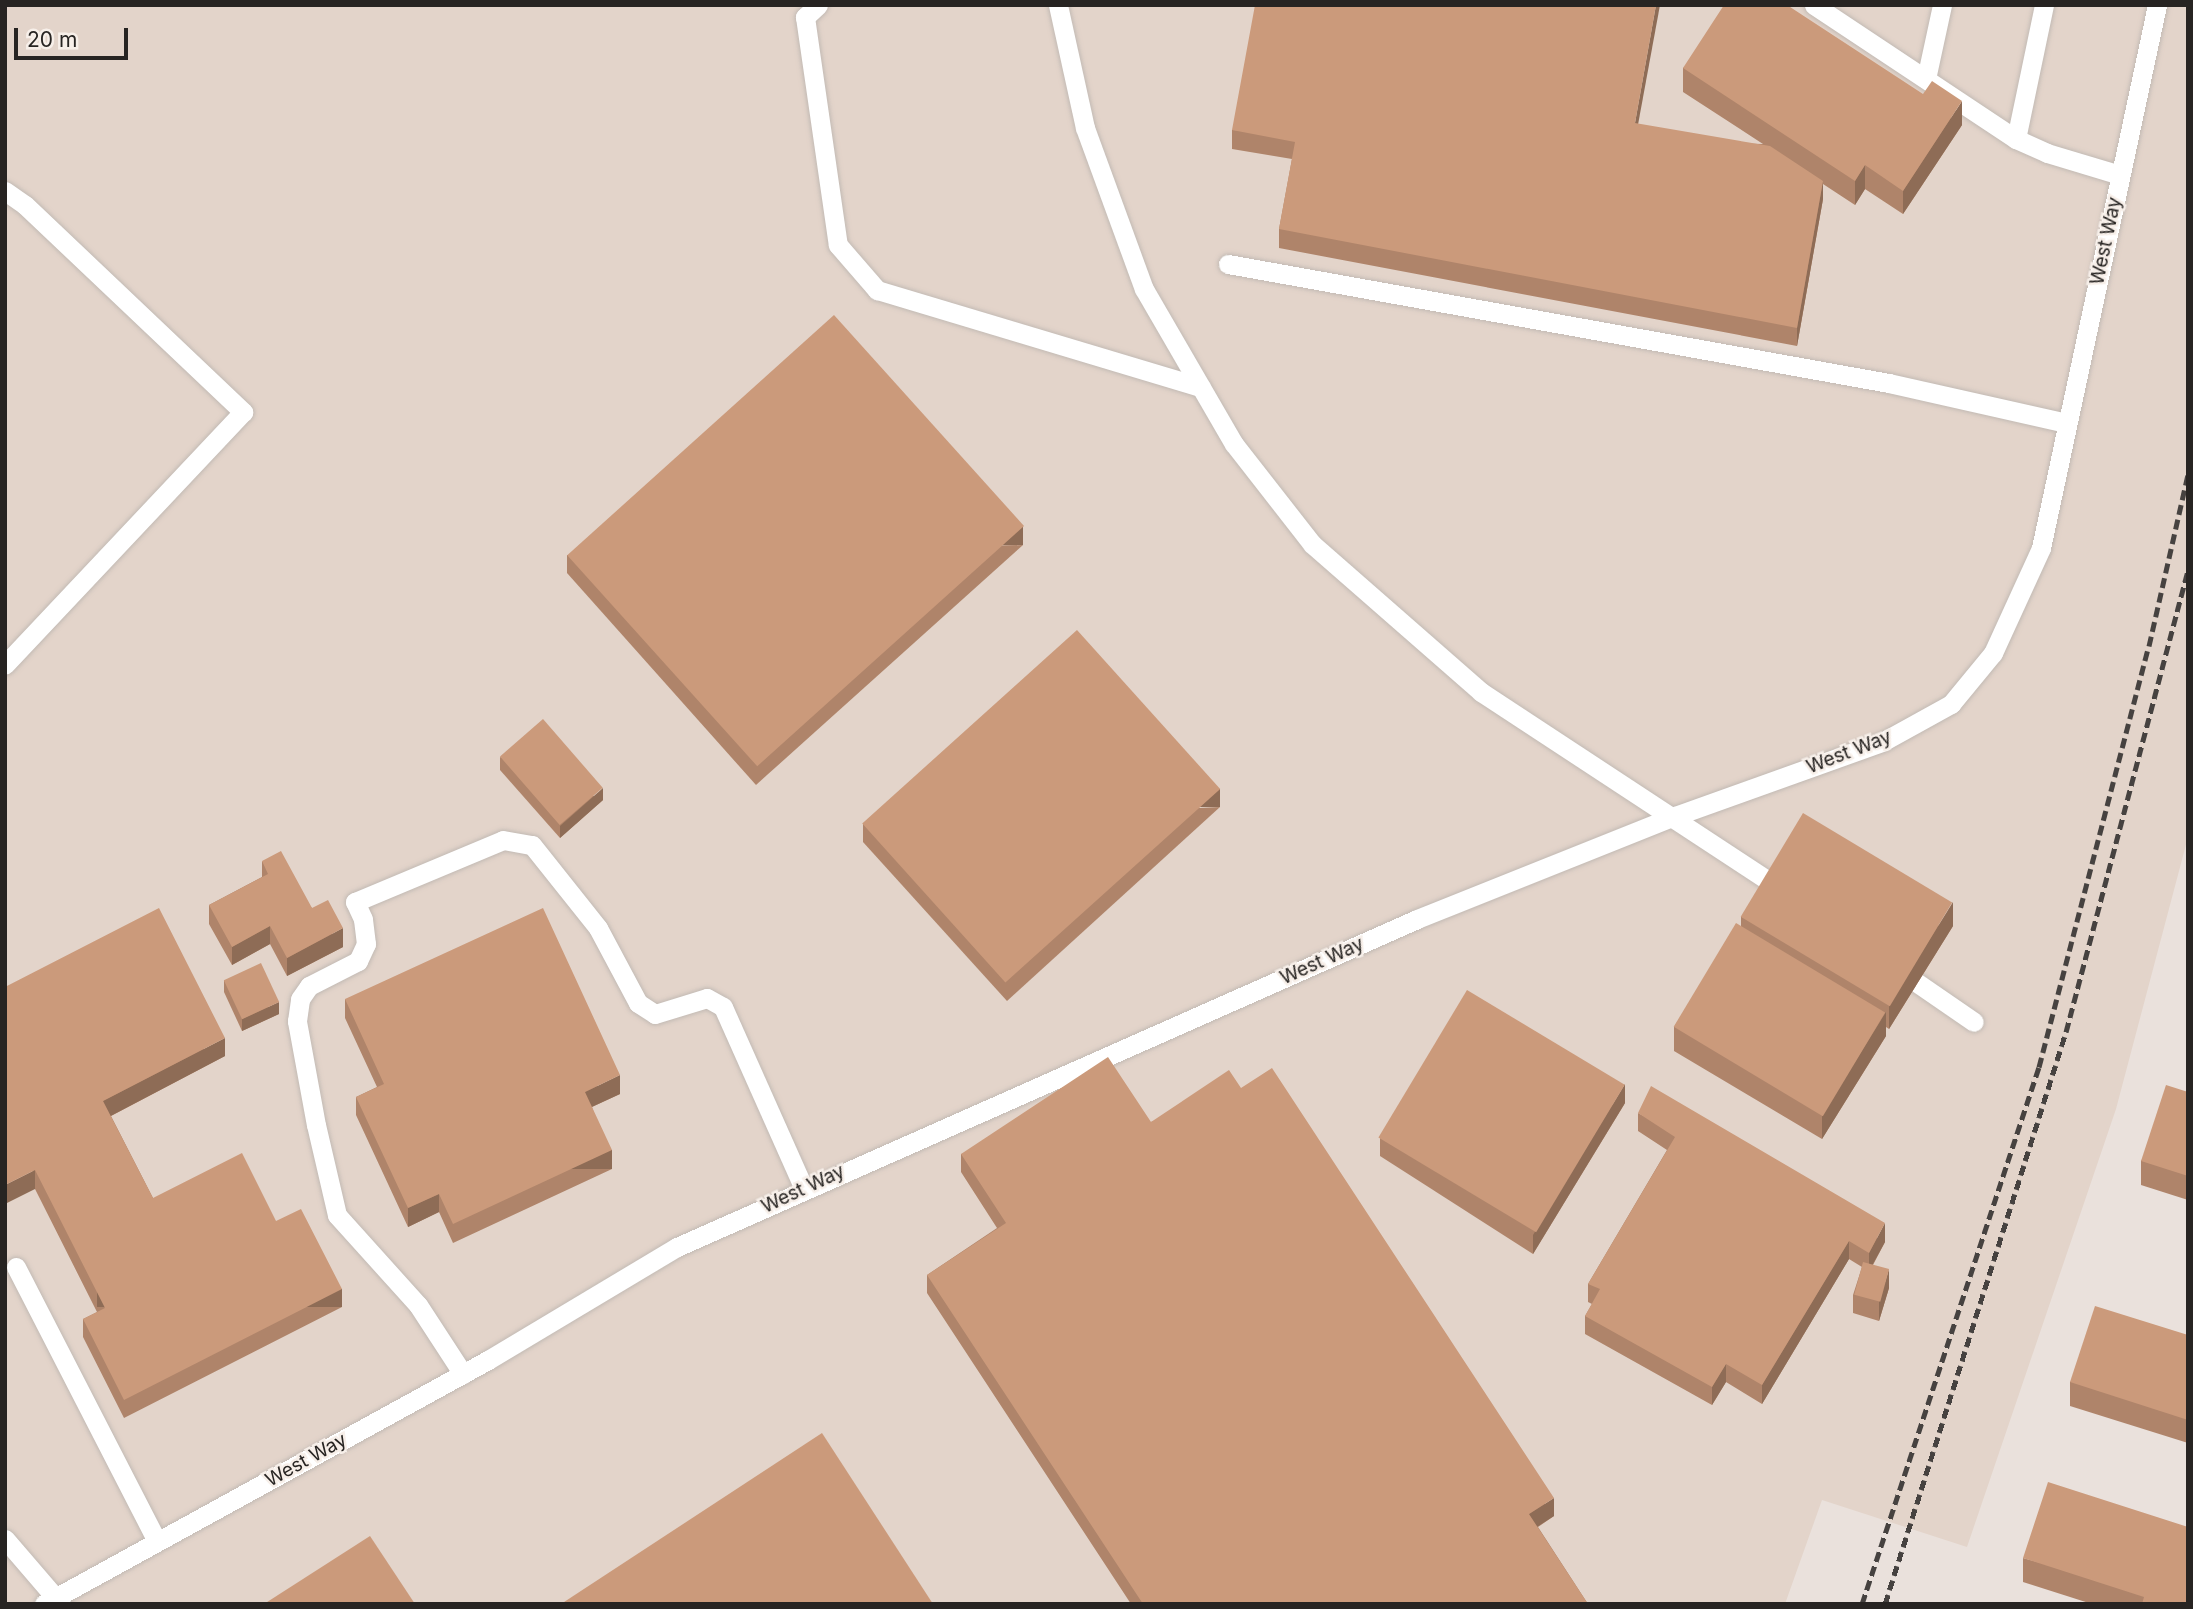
<!DOCTYPE html>
<html>
<head>
<meta charset="utf-8">
<style>
  body { margin:0 }
  #map { position:relative; width:2193px; height:1609px; overflow:hidden; background:#eae1dc; font-family:Inter,sans-serif }
  div>[style] { position:absolute }
  .built>* { inset:0; background:#e3d4ca }
  .roads { filter:drop-shadow(0 0 2px #c2bab4) drop-shadow(0 0 2px #c2bab4) }
  .lane>* { height:19px; margin:-9.5px; padding:0 9.5px; transform-origin:9.5px; border-radius:9.5px; background:#fff }
  .rail>* { height:5px; margin-top:-2.5px; transform-origin:0; background:repeating-linear-gradient(90deg,#464240 0 10px,transparent 0 15px) }
  .wall>* { inset:0; background:#af846a }
  .shaded-wall>* { inset:0; background:#8e6c56; transform-origin:0 0 }
  .building>* { inset:0; background:#cb9a7b; transform-origin:0 0 }
  span { translate:-50% -50%; white-space:nowrap; text-align:center; line-height:1.15; -webkit-text-stroke:5px #f7efe9; paint-order:stroke }
  .street-label { font-size:19px; color:#272422 }
  .frame { position:absolute; inset:0; border:7px solid #272422; pointer-events:none }
  .scale { position:absolute; left:14px; top:28px; width:114px; height:32px; box-sizing:border-box; border:4px solid #272422; border-top:0; padding-left:9px; font-size:21px; line-height:24px; white-space:nowrap; color:#272422; -webkit-text-stroke:5px #f7efe9; paint-order:stroke }
</style>
</head>
<body>
<div id="map">
  <div class="built">
    <i style="clip-path:polygon(5px 5px,2188px 5px,2188px 837px,2116px 1109px,1967px 1547px,1822px 1500px,1785px 1604px,5px 1604px)"></i>
  </div>
  <div class="roads">
    <div class="lane">
      <i style="left:818px;top:5px;width:18px;rotate:137deg"></i>
      <i style="left:805px;top:17px;width:230px;rotate:81.8deg"></i>
      <i style="left:838px;top:245px;width:60px;rotate:49.1deg"></i>
      <i style="left:877px;top:290px;width:338px;rotate:16.7deg"></i>
      <i style="left:1058px;top:5px;width:126px;rotate:77.6deg"></i>
      <i style="left:1085px;top:128px;width:171px;rotate:69.9deg"></i>
      <i style="left:1144px;top:289px;width:179px;rotate:59.9deg"></i>
      <i style="left:1234px;top:444px;width:127px;rotate:52deg"></i>
      <i style="left:1312px;top:544px;width:225px;rotate:41.2deg"></i>
      <i style="left:1481px;top:692px;width:365px;rotate:33.3deg"></i>
      <i style="left:1814px;top:5px;width:242px;rotate:33.6deg"></i>
      <i style="left:2016px;top:139px;width:34px;rotate:24deg"></i>
      <i style="left:2047px;top:153px;width:76px;rotate:16.8deg"></i>
      <i style="left:1926px;top:79px;width:76px;rotate:-77.8deg"></i>
      <i style="left:2016px;top:139px;width:137px;rotate:-78.2deg"></i>
      <i style="left:5px;top:191px;width:24px;rotate:35deg"></i>
      <i style="left:25px;top:205px;width:301px;rotate:43.5deg"></i>
      <i style="left:243px;top:412px;width:347px;rotate:133.3deg"></i>
      <i style="left:1228px;top:264px;width:672px;rotate:10.21deg"></i>
      <i style="left:1889px;top:383px;width:181px;rotate:12.7deg"></i>
      <i style="left:1897px;top:969px;width:93px;rotate:34.5deg"></i>
      <i style="left:16px;top:1267px;width:308px;rotate:62.8deg"></i>
      <i style="left:463px;top:1374px;width:82px;rotate:-123.1deg"></i>
      <i style="left:418px;top:1305px;width:121px;rotate:-132deg"></i>
      <i style="left:337px;top:1215px;width:92px;rotate:-103.1deg"></i>
      <i style="left:316px;top:1125px;width:106px;rotate:-100.4deg"></i>
      <i style="left:297px;top:1021px;width:22px;rotate:-82deg"></i>
      <i style="left:300px;top:999px;width:16px;rotate:-55deg"></i>
      <i style="left:309px;top:986px;width:55px;rotate:-27deg"></i>
      <i style="left:358px;top:961px;width:19px;rotate:-65deg"></i>
      <i style="left:366px;top:944px;width:25px;rotate:-97deg"></i>
      <i style="left:363px;top:919px;width:19px;rotate:-115deg"></i>
      <i style="left:355px;top:902px;width:160px;rotate:-22.7deg"></i>
      <i style="left:503px;top:840px;width:29px;rotate:10deg"></i>
      <i style="left:532px;top:845px;width:106px;rotate:51.5deg"></i>
      <i style="left:598px;top:928px;width:85px;rotate:61.9deg"></i>
      <i style="left:638px;top:1003px;width:20px;rotate:33deg"></i>
      <i style="left:655px;top:1014px;width:54px;rotate:-17.1deg"></i>
      <i style="left:707px;top:998px;width:18px;rotate:29deg"></i>
      <i style="left:723px;top:1007px;width:199px;rotate:66deg"></i>
      <i style="left:5px;top:1539px;width:86px;rotate:49.3deg"></i>
      <i style="left:44px;top:1604px;width:507px;rotate:-28.79deg"></i>
      <i style="left:488px;top:1360px;width:220px;rotate:-30.9deg"></i>
      <i style="left:677px;top:1247px;width:809px;rotate:-23.9deg"></i>
      <i style="left:1417px;top:919px;width:278px;rotate:-21.8deg"></i>
      <i style="left:1675px;top:816px;width:222px;rotate:-19.7deg"></i>
      <i style="left:1884px;top:741px;width:77px;rotate:-28.9deg"></i>
      <i style="left:1951px;top:704px;width:66px;rotate:-50.5deg"></i>
      <i style="left:1993px;top:653px;width:115px;rotate:-65.4deg"></i>
      <i style="left:2041px;top:548px;width:555px;rotate:-77.94deg"></i>
    </div>
  </div>
  <div class="rail">
    <i style="left:1862px;top:1604px;width:565px;rotate:-71.76deg"></i>
    <i style="left:2039px;top:1067px;width:435px;rotate:-75.4deg"></i>
    <i style="left:2149px;top:646px;width:175px;rotate:-77.2deg"></i>
    <i style="left:1885px;top:1604px;width:600px;rotate:-72.44deg"></i>
    <i style="left:2066px;top:1032px;width:479px;rotate:-75.2deg"></i>
  </div>
  <div class="wall">
    <i style="clip-path:polygon(1789px 5px,1789px 7px,1962px 125px,1903px 214px,1865px 189px,1855px 205px,1823px 184px,1823px 199px,1797px 346px,1279px 248px,1279px 229px,1292px 159px,1232px 149px,1232px 130px,1763px 144px,1683px 92px,1683px 68px)"></i>
    <i style="clip-path:polygon(1023px 545px,756px 785px,567px 573px,567px 555px)"></i>
    <i style="clip-path:polygon(500px 757px,603px 800px,560px 838px,500px 770px)"></i>
    <i style="clip-path:polygon(1220px 807px,1007px 1001px,863px 842px,863px 824px)"></i>
    <i style="clip-path:polygon(262px 861px,312px 908px,343px 947px,287px 976px,270px 944px,232px 965px,209px 924px,209px 905px,262px 877px)"></i>
    <i style="clip-path:polygon(1741px 917px,1953px 926px,1889px 1029px,1886px 1027px,1886px 1036px,1822px 1139px,1674px 1051px,1674px 1027px,1741px 926px)"></i>
    <i style="clip-path:polygon(224px 980px,279px 1014px,242px 1031px,224px 992px)"></i>
    <i style="clip-path:polygon(5px 987px,225px 1056px,111px 1116px,153px 1198px,276px 1221px,342px 1307px,124px 1418px,83px 1337px,83px 1319px,97px 1312px,35px 1189px)"></i>
    <i style="clip-path:polygon(2188px 995px,2188px 1027px,2186px 1027px,2186px 1003px)"></i>
    <i style="clip-path:polygon(345px 999px,620px 1094px,592px 1107px,612px 1169px,453px 1243px,439px 1212px,408px 1227px,356px 1115px,356px 1097px,377px 1087px,345px 1018px)"></i>
    <i style="clip-path:polygon(1241px 1088px,1554px 1516px,1538px 1527px,1588px 1604px,1131px 1604px,927px 1293px,927px 1275px,997px 1228px,961px 1172px,961px 1154px,1151px 1122px)"></i>
    <i style="clip-path:polygon(2188px 1092px,2188px 1200px,2141px 1185px,2141px 1161px)"></i>
    <i style="clip-path:polygon(1625px 1103px,1533px 1254px,1380px 1156px,1380px 1138px)"></i>
    <i style="clip-path:polygon(1638px 1113px,1885px 1242px,1873px 1265px,1889px 1288px,1879px 1321px,1853px 1313px,1853px 1295px,1862px 1267px,1849px 1259px,1762px 1404px,1726px 1382px,1712px 1405px,1585px 1334px,1585px 1316px,1592px 1304px,1588px 1302px,1588px 1284px,1667px 1150px,1638px 1131px)"></i>
    <i style="clip-path:polygon(2188px 1335px,2188px 1443px,2070px 1406px,2070px 1382px)"></i>
    <i style="clip-path:polygon(2023px 1558px,2188px 1604px,2092px 1604px,2023px 1582px)"></i>
  </div>
  <div class="shaded-wall">
    <i style="clip-path:polygon(1656px 5px,1660px 5px,1635px 141px,1635px 123px)"></i>
    <i style="clip-path:polygon(1962px 101px,1962px 125px,1903px 214px,1903px 191px)"></i>
    <i style="clip-path:polygon(1865px 165px,1865px 189px,1855px 205px,1855px 181px)"></i>
    <i style="clip-path:polygon(1823px 181px,1823px 199px,1797px 346px,1797px 328px)"></i>
    <i style="left:1023px;top:527px;width:18px;height:358px;rotate:90deg"></i>
    <i style="clip-path:polygon(603px 788px,603px 800px,560px 838px,560px 826px)"></i>
    <i style="left:1220px;top:789px;width:18px;height:287px;rotate:90deg"></i>
    <i style="clip-path:polygon(1953px 902px,1953px 926px,1889px 1029px,1889px 1005px)"></i>
    <i style="clip-path:polygon(270px 926px,270px 944px,232px 965px,232px 947px)"></i>
    <i style="clip-path:polygon(343px 928px,343px 947px,287px 976px,287px 958px)"></i>
    <i style="clip-path:polygon(279px 1002px,279px 1014px,242px 1031px,242px 1019px)"></i>
    <i style="clip-path:polygon(1886px 1012px,1886px 1036px,1822px 1139px,1822px 1115px)"></i>
    <i style="clip-path:polygon(225px 1038px,225px 1056px,103px 1120px,103px 1101px)"></i>
    <i style="clip-path:polygon(620px 1075px,620px 1094px,585px 1110px,585px 1092px)"></i>
    <i style="clip-path:polygon(1625px 1084px,1625px 1103px,1533px 1254px,1533px 1235px)"></i>
    <i style="left:612px;top:1150px;width:19px;height:175px;rotate:90deg"></i>
    <i style="clip-path:polygon(35px 1170px,35px 1189px,5px 1204px,5px 1185px)"></i>
    <i style="clip-path:polygon(439px 1194px,439px 1212px,408px 1227px,408px 1208px)"></i>
    <i style="clip-path:polygon(1885px 1223px,1885px 1242px,1869px 1271px,1869px 1253px)"></i>
    <i style="clip-path:polygon(1849px 1241px,1849px 1259px,1762px 1404px,1762px 1385px)"></i>
    <i style="clip-path:polygon(1889px 1269px,1889px 1288px,1879px 1321px,1879px 1302px)"></i>
    <i style="left:342px;top:1289px;width:18px;height:245px;rotate:90deg"></i>
    <i style="clip-path:polygon(1726px 1364px,1726px 1382px,1712px 1405px,1712px 1387px)"></i>
    <i style="clip-path:polygon(1554px 1498px,1554px 1516px,1529px 1532px,1529px 1514px)"></i>
  </div>
  <div class="building">
    <i style="clip-path:polygon(1255px 5px,1656px 5px,1635px 123px,1770px 146px,1823px 181px,1797px 328px,1279px 229px,1295px 142px,1232px 130px)"></i>
    <i style="clip-path:polygon(1724px 5px,1787px 5px,1923px 94px,1932px 81px,1962px 101px,1903px 191px,1865px 165px,1855px 181px,1683px 68px)"></i>
    <i style="left:834px;top:315px;width:284px;height:359px;rotate:48deg"></i>
    <i style="left:1077px;top:630px;width:214px;height:289px;rotate:48deg"></i>
    <i style="left:543px;top:719px;width:91px;height:57px;rotate:49deg"></i>
    <i style="left:1803px;top:813px;width:174px;height:121px;rotate:31deg"></i>
    <i style="clip-path:polygon(281px 851px,312px 908px,328px 900px,343px 928px,287px 958px,270px 926px,232px 947px,209px 905px,268px 874px,262px 861px)"></i>
    <i style="clip-path:polygon(159px 908px,225px 1038px,103px 1101px,153px 1198px,242px 1153px,276px 1221px,301px 1209px,342px 1289px,124px 1400px,83px 1319px,105px 1308px,35px 1170px,5px 1185px,5px 987px)"></i>
    <i style="clip-path:polygon(543px 908px,620px 1075px,585px 1092px,612px 1150px,453px 1224px,439px 1194px,408px 1208px,356px 1097px,384px 1084px,345px 999px)"></i>
    <i style="left:1736px;top:923px;width:174px;height:121px;rotate:31deg"></i>
    <i style="left:261px;top:963px;width:43px;height:41px;rotate:65deg"></i>
    <i style="left:1467px;top:990px;width:184px;height:172px;rotate:31deg"></i>
    <i style="clip-path:polygon(1108px 1057px,1151px 1122px,1229px 1070px,1241px 1088px,1272px 1068px,1554px 1498px,1529px 1514px,1588px 1604px,1143px 1604px,927px 1275px,1006px 1223px,961px 1154px)"></i>
    <i style="clip-path:polygon(2166px 1085px,2188px 1092px,2188px 1176px,2141px 1161px)"></i>
    <i style="clip-path:polygon(1651px 1086px,1885px 1223px,1869px 1253px,1849px 1241px,1762px 1385px,1726px 1364px,1712px 1387px,1585px 1316px,1600px 1289px,1588px 1284px,1675px 1137px,1638px 1113px)"></i>
    <i style="left:1863px;top:1262px;width:27px;height:34px;rotate:15deg"></i>
    <i style="clip-path:polygon(2095px 1306px,2188px 1335px,2188px 1420px,2070px 1382px)"></i>
    <i style="clip-path:polygon(822px 1433px,933px 1604px,561px 1604px)"></i>
    <i style="clip-path:polygon(2048px 1482px,2188px 1527px,2188px 1604px,2142px 1604px,2144px 1597px,2023px 1558px)"></i>
    <i style="clip-path:polygon(370px 1536px,415px 1604px,264px 1604px)"></i>
  </div>
  <div class="street-label">
    <span style="left:2106px;top:241px;rotate:-78deg">West Way</span>
    <span style="left:1849px;top:752px;rotate:-21deg">West Way</span>
    <span style="left:1322px;top:961px;rotate:-24deg">West Way</span>
    <span style="left:803px;top:1189px;rotate:-25deg">West Way</span>
    <span style="left:306px;top:1460px;rotate:-29deg">West Way</span>
  </div>
  <div class="frame"></div>
  <div class="scale">20 m</div>
</div>
</body>
</html>
